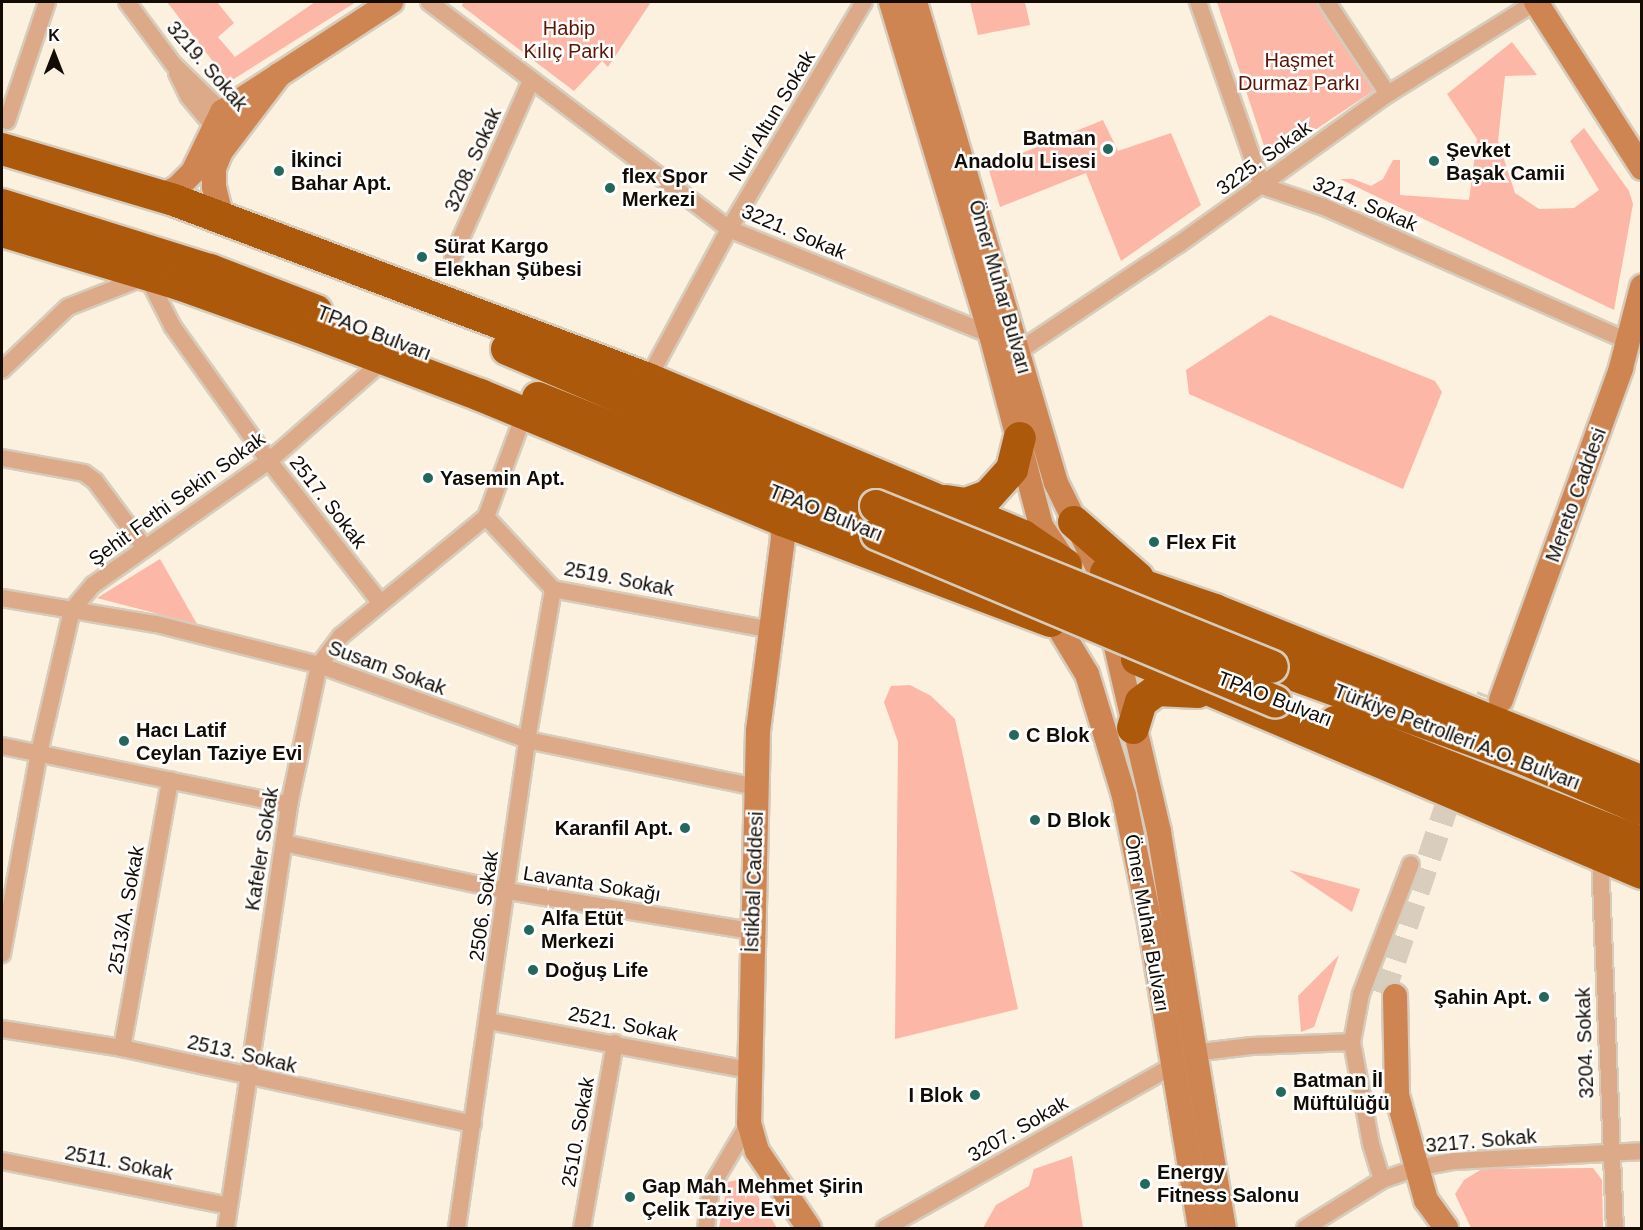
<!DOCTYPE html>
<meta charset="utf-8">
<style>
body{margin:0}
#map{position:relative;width:1643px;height:1230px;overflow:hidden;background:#fcf0df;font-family:Helvetica,sans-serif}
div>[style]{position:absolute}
.green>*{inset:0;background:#fcb7a7}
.secondary-tunnel>*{height:24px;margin-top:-12px;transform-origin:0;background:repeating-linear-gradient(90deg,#d9cebe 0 24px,transparent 0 36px)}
.roads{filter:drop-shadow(2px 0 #d7ccbc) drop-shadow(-2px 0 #d7ccbc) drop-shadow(0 2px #d7ccbc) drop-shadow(0 -2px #d7ccbc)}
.street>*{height:16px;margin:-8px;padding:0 8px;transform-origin:8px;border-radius:8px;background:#ddaa89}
.secondary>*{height:24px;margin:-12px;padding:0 12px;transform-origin:12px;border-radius:12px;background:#cf8551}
.highway>*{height:32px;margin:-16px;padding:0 16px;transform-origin:16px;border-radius:16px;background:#ad590b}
.bridges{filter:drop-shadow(2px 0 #d7ccbc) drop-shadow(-2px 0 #d7ccbc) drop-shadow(0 2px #d7ccbc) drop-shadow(0 -2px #d7ccbc)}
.highway-bridge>*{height:32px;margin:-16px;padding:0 16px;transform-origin:16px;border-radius:16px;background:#ad590b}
.dots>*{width:16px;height:16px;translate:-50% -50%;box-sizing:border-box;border:3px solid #fff;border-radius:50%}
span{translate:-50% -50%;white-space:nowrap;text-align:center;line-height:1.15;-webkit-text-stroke:5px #fff;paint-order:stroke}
.park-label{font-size:20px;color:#5f1504}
.street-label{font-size:20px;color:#130c04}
.poi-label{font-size:20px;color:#130c04;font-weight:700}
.right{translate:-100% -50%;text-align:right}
.left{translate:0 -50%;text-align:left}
.frame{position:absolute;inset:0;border:3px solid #130c04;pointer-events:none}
.north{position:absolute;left:24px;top:24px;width:60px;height:60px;-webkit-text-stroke:4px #fff;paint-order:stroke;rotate:0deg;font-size:16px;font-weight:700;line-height:24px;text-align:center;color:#130c04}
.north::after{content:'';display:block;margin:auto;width:21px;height:27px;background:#130c04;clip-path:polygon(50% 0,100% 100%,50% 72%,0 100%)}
</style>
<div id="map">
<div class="green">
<div style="clip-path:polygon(167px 2px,217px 2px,234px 23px,218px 37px,235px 57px,315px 2px,356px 2px,229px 82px)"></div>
<div style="clip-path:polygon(463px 2px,651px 2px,608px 67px,602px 61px,574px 91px,462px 6px)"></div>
<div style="clip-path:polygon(970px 2px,1025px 2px,1030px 25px,978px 35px)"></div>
<div style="clip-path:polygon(1217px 2px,1317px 2px,1379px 87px,1269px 161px)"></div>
<div style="clip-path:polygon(1512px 42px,1537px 75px,1505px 76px,1498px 141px,1515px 193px,1539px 209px,1574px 208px,1599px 190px,1570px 141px,1584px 128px,1629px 191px,1633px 204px,1614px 310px,1340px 179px,1353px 179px,1371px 186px,1383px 179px,1393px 160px,1400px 160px,1400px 195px,1469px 200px,1477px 139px,1447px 94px)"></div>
<div style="clip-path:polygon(1103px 120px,1118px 151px,1171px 133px,1201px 205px,1121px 261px,1086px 173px,1000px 207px,988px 167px)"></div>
<div style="clip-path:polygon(1270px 315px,1435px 381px,1442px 392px,1403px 489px,1189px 394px,1186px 370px)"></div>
<div style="clip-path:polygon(160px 559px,197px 624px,97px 598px)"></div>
<div style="clip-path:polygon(910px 685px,931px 696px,955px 719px,1018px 1009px,895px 1039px,898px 742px,884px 702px,891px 686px)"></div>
<div style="clip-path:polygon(1289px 870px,1360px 889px,1352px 912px)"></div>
<div style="clip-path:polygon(1339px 955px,1314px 1027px,1301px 1032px,1298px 996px)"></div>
<div style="clip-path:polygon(1072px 1156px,1083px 1228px,983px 1228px,996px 1205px,1029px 1186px,1034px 1169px)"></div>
<div style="clip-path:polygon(1593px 1168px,1602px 1180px,1603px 1228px,1471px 1228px,1455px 1194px,1464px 1180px,1482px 1169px)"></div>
<div style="clip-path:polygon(742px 1179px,753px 1188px,777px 1228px,719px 1228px,728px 1182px)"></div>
</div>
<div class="secondary-tunnel">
<div style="left:1475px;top:732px;width:39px;rotate:-69deg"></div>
<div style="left:1383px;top:994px;width:230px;rotate:-71.3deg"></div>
</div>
<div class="roads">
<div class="street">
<div style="left:127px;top:2px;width:77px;rotate:53.4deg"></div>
<div style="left:173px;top:64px;width:78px;rotate:44deg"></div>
<div style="left:429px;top:2px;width:376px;rotate:37.1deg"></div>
<div style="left:729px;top:229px;width:283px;rotate:22deg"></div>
<div style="left:1198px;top:2px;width:195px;rotate:70.8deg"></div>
<div style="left:1262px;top:186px;width:65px;rotate:18.7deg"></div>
<div style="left:1324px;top:207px;width:334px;rotate:23.8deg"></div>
<div style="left:1327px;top:2px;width:110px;rotate:56.5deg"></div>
<div style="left:177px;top:73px;width:25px;rotate:64deg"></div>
<div style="left:188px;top:96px;width:50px;rotate:49.9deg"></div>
<div style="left:7px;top:121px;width:126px;rotate:-71.4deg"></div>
<div style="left:453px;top:256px;width:192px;rotate:-66deg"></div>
<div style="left:1019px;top:351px;width:192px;rotate:-33.8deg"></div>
<div style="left:1179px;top:244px;width:257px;rotate:-35.7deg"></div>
<div style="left:1388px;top:94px;width:174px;rotate:-31.9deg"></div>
<div style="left:2px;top:370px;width:91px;rotate:-43.7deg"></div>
<div style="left:68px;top:307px;width:85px;rotate:-21.4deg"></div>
<div style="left:147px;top:276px;width:57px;rotate:63deg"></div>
<div style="left:173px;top:327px;width:165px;rotate:54.4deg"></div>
<div style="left:269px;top:461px;width:179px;rotate:51.8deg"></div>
<div style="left:648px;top:379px;width:170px;rotate:-61.6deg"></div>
<div style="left:729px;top:229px;width:264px;rotate:-59.3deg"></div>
<div style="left:2px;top:458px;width:83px;rotate:10.4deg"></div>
<div style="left:84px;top:473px;width:14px;rotate:36deg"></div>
<div style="left:95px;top:481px;width:82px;rotate:53.4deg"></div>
<div style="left:486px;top:517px;width:98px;rotate:47.1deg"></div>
<div style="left:553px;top:589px;width:223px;rotate:10.6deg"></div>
<div style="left:2px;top:598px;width:156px;rotate:9.6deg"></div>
<div style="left:156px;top:624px;width:168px;rotate:14.1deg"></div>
<div style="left:319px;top:665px;width:221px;rotate:19.8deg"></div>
<div style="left:527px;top:740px;width:234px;rotate:11.6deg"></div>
<div style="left:2px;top:746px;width:293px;rotate:11.6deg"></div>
<div style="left:284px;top:843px;width:228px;rotate:12.1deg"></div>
<div style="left:507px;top:891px;width:248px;rotate:9.3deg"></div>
<div style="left:1600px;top:857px;width:371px;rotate:87.7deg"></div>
<div style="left:2px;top:954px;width:204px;rotate:-79.6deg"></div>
<div style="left:39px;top:753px;width:147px;rotate:-77deg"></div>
<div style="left:72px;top:610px;width:33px;rotate:-50deg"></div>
<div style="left:93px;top:585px;width:215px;rotate:-35.2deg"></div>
<div style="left:269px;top:461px;width:154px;rotate:-41.3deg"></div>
<div style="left:489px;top:1021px;width:265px;rotate:10.7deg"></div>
<div style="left:2px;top:1029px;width:121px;rotate:9deg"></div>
<div style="left:122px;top:1048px;width:359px;rotate:12.2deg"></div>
<div style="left:122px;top:1048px;width:272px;rotate:-79.8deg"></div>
<div style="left:1193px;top:1053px;width:59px;rotate:-6.8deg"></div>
<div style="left:1252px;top:1046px;width:100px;rotate:-2.3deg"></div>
<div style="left:2px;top:1161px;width:231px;rotate:11.2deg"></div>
<div style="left:1382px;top:1180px;width:38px;rotate:-107deg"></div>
<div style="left:1371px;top:1144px;width:104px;rotate:-100.6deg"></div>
<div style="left:1352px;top:1042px;width:49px;rotate:-79.4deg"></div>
<div style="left:1361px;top:994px;width:139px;rotate:-69deg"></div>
<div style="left:226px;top:1228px;width:428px;rotate:-81.5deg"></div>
<div style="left:289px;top:805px;width:143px;rotate:-77.9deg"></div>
<div style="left:319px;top:665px;width:36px;rotate:-53deg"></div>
<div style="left:341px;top:636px;width:188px;rotate:-39.4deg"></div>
<div style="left:486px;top:517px;width:109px;rotate:-69.6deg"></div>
<div style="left:457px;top:1228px;width:493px;rotate:-81.8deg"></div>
<div style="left:527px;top:740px;width:153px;rotate:-80.2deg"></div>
<div style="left:582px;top:1228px;width:188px;rotate:-79.9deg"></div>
<div style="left:706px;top:1228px;width:41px;rotate:-83deg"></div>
<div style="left:711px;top:1187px;width:74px;rotate:-59.3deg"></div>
<div style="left:885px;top:1228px;width:330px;rotate:-29.4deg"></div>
<div style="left:1305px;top:1228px;width:91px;rotate:-31.9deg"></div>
<div style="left:1382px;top:1180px;width:37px;rotate:-19deg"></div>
<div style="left:1417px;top:1168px;width:37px;rotate:-11deg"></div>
<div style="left:1453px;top:1161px;width:189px;rotate:-3deg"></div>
</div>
<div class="secondary">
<div style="left:891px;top:2px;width:348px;rotate:73.3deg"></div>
<div style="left:991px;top:335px;width:197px;rotate:75.3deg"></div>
<div style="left:1041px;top:526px;width:40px;rotate:56deg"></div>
<div style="left:915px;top:2px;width:501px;rotate:73.66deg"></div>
<div style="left:1056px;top:483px;width:93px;rotate:63.7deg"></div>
<div style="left:1536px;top:2px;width:197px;rotate:57.4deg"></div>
<div style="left:279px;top:75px;width:134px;rotate:-33.1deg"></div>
<div style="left:161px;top:196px;width:18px;rotate:-27deg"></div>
<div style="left:177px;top:188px;width:23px;rotate:-45deg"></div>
<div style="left:193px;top:172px;width:67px;rotate:-64.2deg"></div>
<div style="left:222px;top:112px;width:68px;rotate:-33deg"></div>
<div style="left:279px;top:75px;width:96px;rotate:127.3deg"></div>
<div style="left:221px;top:151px;width:18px;rotate:112deg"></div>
<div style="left:214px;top:168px;width:19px;rotate:90deg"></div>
<div style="left:214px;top:187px;width:32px;rotate:76deg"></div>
<div style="left:782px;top:520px;width:18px;rotate:87deg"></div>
<div style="left:783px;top:538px;width:195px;rotate:97.4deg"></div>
<div style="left:758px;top:731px;width:392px;rotate:91.3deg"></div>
<div style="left:749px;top:1123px;width:29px;rotate:74deg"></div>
<div style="left:757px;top:1151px;width:93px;rotate:56deg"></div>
<div style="left:1110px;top:621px;width:217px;rotate:76.9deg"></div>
<div style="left:1159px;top:832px;width:401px;rotate:80.7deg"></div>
<div style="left:1059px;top:628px;width:54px;rotate:58.7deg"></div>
<div style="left:1087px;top:674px;width:127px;rotate:73.1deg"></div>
<div style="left:1124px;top:796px;width:130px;rotate:78.4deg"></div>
<div style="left:1150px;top:923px;width:309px;rotate:80.7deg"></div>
<div style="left:1501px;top:700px;width:353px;rotate:-70.1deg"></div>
<div style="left:1621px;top:368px;width:84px;rotate:-75.5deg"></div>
<div style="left:1395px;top:996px;width:99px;rotate:88.8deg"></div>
<div style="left:1397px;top:1095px;width:109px;rotate:74.6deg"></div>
<div style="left:1426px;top:1200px;width:34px;rotate:54deg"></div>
</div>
<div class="highway">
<div style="left:2px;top:149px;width:179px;rotate:16.5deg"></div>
<div style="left:174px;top:200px;width:507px;rotate:20.69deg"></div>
<div style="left:648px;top:379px;width:407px;rotate:22.7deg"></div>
<div style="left:1023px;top:536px;width:52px;rotate:34deg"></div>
<div style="left:2px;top:205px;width:218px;rotate:17.4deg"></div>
<div style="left:210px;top:270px;width:114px;rotate:21.1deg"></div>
<div style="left:2px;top:231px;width:185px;rotate:16.7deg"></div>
<div style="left:179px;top:284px;width:139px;rotate:19.7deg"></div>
<div style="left:310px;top:331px;width:182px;rotate:20.6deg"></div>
<div style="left:480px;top:395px;width:327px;rotate:22.5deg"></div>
<div style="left:782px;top:520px;width:287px;rotate:20.6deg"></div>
<div style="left:507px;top:349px;width:401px;rotate:23deg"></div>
<div style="left:538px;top:398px;width:365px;rotate:21.9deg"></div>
<div style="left:946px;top:501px;width:20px;rotate:9deg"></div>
<div style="left:966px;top:504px;width:23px;rotate:-20deg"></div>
<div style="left:988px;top:496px;width:36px;rotate:-48deg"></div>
<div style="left:1012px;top:469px;width:32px;rotate:-76deg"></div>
<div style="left:1074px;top:522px;width:85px;rotate:41.2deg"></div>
<div style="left:1106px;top:573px;width:115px;rotate:18.7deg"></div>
<div style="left:1215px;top:610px;width:460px;rotate:21.9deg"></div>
<div style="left:1137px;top:659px;width:548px;rotate:22.97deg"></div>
<div style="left:1272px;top:667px;width:271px;rotate:20deg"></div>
<div style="left:1527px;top:760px;width:125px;rotate:23.1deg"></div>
<div style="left:1335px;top:722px;width:330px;rotate:21.5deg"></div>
<div style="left:1133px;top:728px;width:27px;rotate:-73deg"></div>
<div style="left:1141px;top:702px;width:20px;rotate:-37deg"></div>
<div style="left:1157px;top:690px;width:41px;rotate:2.8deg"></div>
</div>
</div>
<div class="bridges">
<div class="highway-bridge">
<div style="left:876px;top:506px;width:427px;rotate:22.1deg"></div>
<div style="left:877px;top:534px;width:432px;rotate:22.8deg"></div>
</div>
</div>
<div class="dots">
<div style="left:1108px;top:149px;background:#23685a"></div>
<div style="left:1434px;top:161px;background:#23685a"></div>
<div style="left:279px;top:171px;background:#23685a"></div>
<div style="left:610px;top:188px;background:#23685a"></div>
<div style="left:422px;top:257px;background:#23685a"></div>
<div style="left:428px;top:478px;background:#23685a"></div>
<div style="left:1154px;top:542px;background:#23685a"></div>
<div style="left:1014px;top:735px;background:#23685a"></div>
<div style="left:124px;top:741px;background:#23685a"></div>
<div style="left:1035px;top:820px;background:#23685a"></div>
<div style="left:685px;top:828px;background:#23685a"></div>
<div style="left:529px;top:930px;background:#23685a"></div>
<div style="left:533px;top:970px;background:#23685a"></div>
<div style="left:1544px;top:997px;background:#23685a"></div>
<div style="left:1281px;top:1092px;background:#23685a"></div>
<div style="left:975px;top:1095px;background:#23685a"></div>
<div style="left:1145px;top:1184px;background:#23685a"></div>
<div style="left:630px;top:1197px;background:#23685a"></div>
</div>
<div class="park-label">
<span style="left:569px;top:40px">Habip<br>Kılıç Parkı</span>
<span style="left:1299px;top:72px">Haşmet<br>Durmaz Parkı</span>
</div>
<div class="street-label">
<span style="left:207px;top:66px;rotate:49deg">3219. Sokak</span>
<span style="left:772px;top:116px;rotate:-59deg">Nuri Altun Sokak</span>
<span style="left:1264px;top:158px;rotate:-36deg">3225. Sokak</span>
<span style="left:473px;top:160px;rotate:-66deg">3208. Sokak</span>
<span style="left:1365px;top:204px;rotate:23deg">3214. Sokak</span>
<span style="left:794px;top:232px;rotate:23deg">3221. Sokak</span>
<span style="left:1000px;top:287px;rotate:74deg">Ömer Muhar Bulvarı</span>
<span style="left:374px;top:333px;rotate:21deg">TPAO Bulvarı</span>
<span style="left:1576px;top:495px;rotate:-70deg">Mereto Caddesi</span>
<span style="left:177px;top:499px;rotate:-36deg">Şehit Fethi Sekin Sokak</span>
<span style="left:328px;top:502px;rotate:52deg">2517. Sokak</span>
<span style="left:826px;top:513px;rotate:22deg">TPAO Bulvarı</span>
<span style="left:619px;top:579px;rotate:11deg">2519. Sokak</span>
<span style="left:387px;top:668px;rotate:20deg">Susam Sokak</span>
<span style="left:1275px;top:699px;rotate:21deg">TPAO Bulvarı</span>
<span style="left:1457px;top:737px;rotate:21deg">Türkiye Petrolleri A.O. Bulvarı</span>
<span style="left:262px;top:849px;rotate:-81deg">Kafeler Sokak</span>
<span style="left:754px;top:882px;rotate:-88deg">İstikbal Caddesi</span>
<span style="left:592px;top:884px;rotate:9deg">Lavanta Sokağı</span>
<span style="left:484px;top:906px;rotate:-82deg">2506. Sokak</span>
<span style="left:126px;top:910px;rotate:-80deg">2513/A. Sokak</span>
<span style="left:1147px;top:923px;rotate:80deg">Ömer Muhar Bulvarı</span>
<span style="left:623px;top:1024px;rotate:11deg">2521. Sokak</span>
<span style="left:1585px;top:1043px;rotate:-92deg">3204. Sokak</span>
<span style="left:242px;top:1054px;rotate:13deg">2513. Sokak</span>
<span style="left:1018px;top:1129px;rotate:-30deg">3207. Sokak</span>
<span style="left:578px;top:1132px;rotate:-80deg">2510. Sokak</span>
<span style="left:1481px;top:1141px;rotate:-5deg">3217. Sokak</span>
<span style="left:119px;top:1163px;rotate:11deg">2511. Sokak</span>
</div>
<div class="poi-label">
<span class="right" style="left:1096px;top:150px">Batman<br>Anadolu Lisesi</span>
<span class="left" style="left:1446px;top:162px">Şevket<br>Başak Camii</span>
<span class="left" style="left:291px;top:172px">İkinci<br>Bahar Apt.</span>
<span class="left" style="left:622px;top:188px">flex Spor<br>Merkezi</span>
<span class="left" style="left:434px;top:258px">Sürat Kargo<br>Elekhan Şübesi</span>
<span class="left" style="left:440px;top:478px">Yasemin Apt.</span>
<span class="left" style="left:1166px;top:542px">Flex Fit</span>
<span class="left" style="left:136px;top:742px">Hacı Latif<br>Ceylan Taziye Evi</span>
<span class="left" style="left:1026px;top:735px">C Blok</span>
<span class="left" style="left:1047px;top:820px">D Blok</span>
<span class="right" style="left:673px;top:828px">Karanfil Apt.</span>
<span class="left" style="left:541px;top:930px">Alfa Etüt<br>Merkezi</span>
<span class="left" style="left:545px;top:970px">Doğuş Life</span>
<span class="right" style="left:1532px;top:997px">Şahin Apt.</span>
<span class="left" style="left:1293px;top:1092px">Batman İl<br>Müftülüğü</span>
<span class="right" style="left:963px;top:1095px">I Blok</span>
<span class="left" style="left:1157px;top:1184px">Energy<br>Fitness Salonu</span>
<span class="left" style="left:642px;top:1198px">Gap Mah. Mehmet Şirin<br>Çelik Taziye Evi</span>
</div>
<div class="frame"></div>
<div class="north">K</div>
</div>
